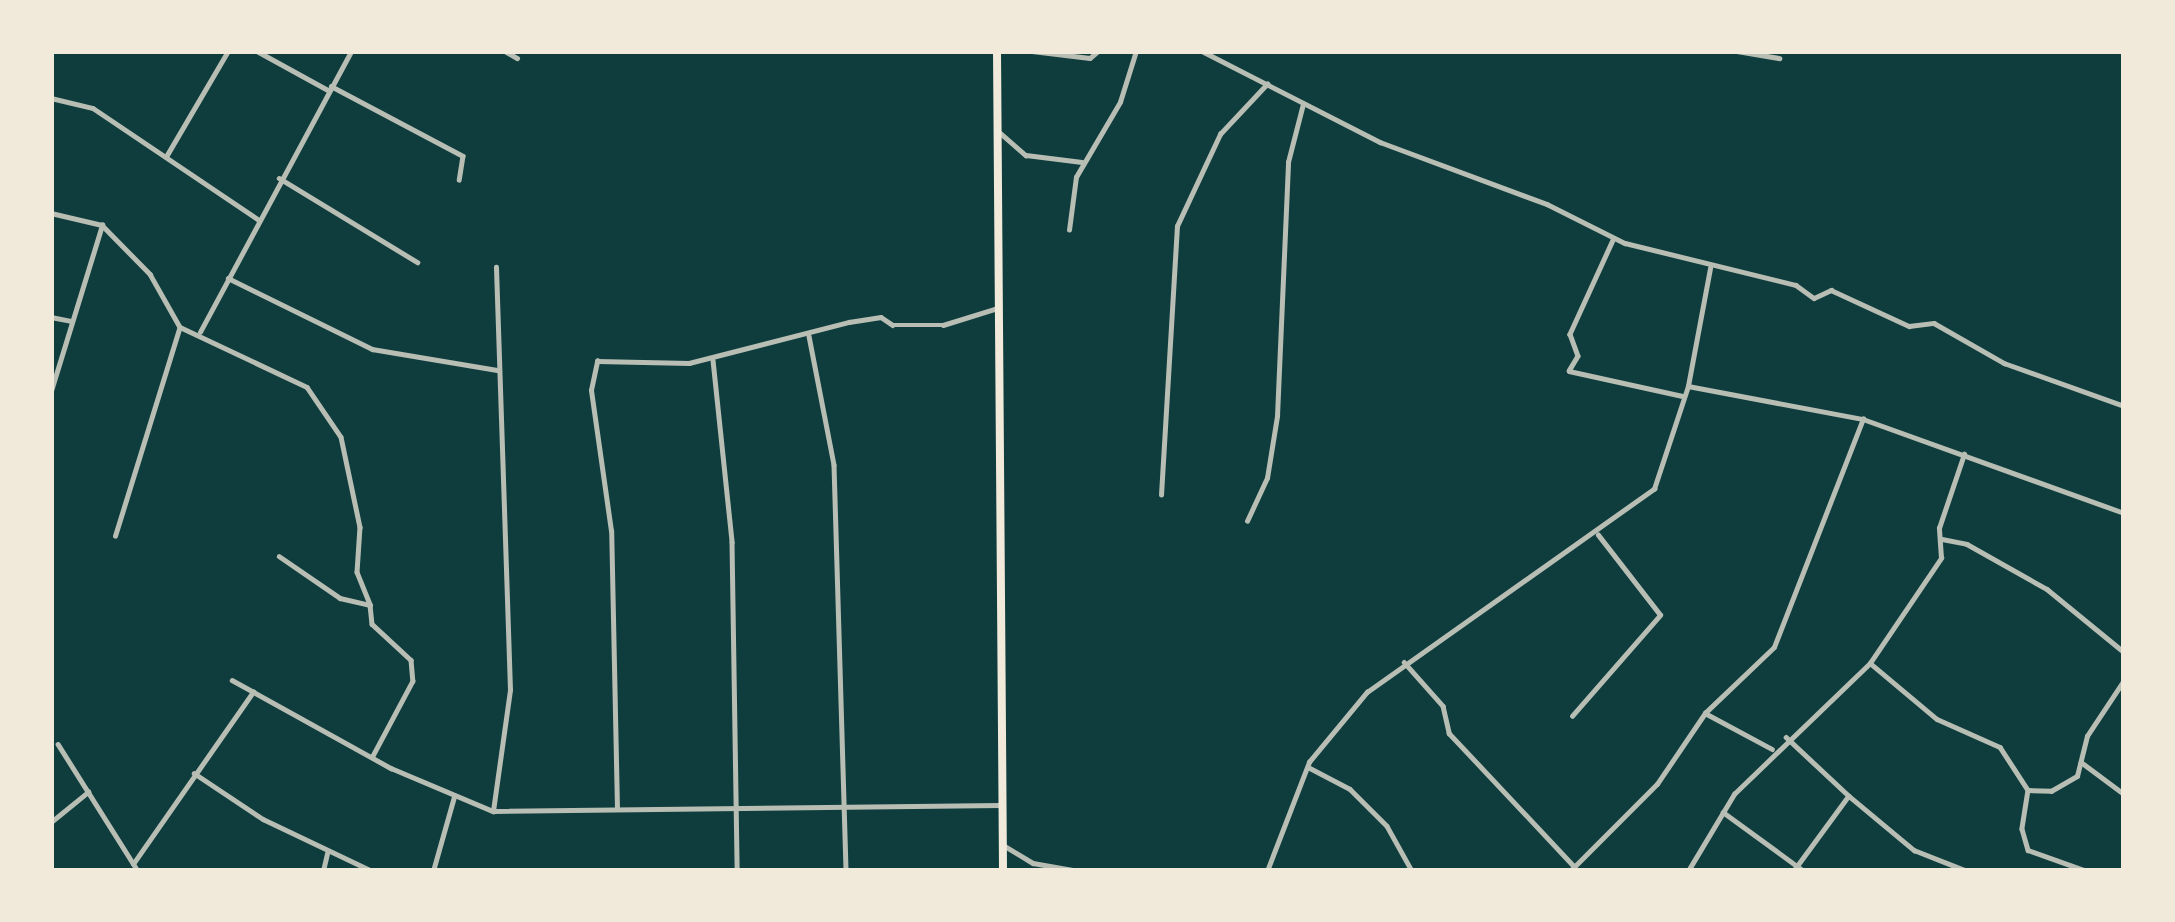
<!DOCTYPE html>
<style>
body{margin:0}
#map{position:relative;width:2175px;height:922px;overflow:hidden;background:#0f3d3e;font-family:"PT Sans",sans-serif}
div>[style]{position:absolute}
.minor>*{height:4.5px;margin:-2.25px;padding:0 2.25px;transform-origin:2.25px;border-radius:2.25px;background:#b8beb3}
.primary>*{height:8px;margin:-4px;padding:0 4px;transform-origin:4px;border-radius:4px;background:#f1e9da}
span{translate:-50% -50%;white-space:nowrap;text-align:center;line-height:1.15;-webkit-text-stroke:10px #f1e9da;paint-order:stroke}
.frame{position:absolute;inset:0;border:54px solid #f1e9da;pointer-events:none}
</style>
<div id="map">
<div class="minor">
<div style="left:257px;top:51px;width:81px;rotate:28.8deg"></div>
<div style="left:505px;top:51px;width:14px;rotate:30deg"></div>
<div style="left:1032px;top:51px;width:58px;rotate:6.9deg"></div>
<div style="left:1090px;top:58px;width:11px;rotate:-41deg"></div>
<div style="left:1202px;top:51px;width:200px;rotate:27.1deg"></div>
<div style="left:1380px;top:142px;width:178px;rotate:20.4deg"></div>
<div style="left:1547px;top:204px;width:87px;rotate:26.6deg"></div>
<div style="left:1625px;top:243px;width:176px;rotate:13.8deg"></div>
<div style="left:1796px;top:285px;width:22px;rotate:36deg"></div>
<div style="left:1814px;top:298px;width:19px;rotate:-25deg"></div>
<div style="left:1831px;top:290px;width:86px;rotate:24.8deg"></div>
<div style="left:1909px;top:326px;width:25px;rotate:-7deg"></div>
<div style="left:1934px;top:323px;width:81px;rotate:29.7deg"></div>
<div style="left:2004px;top:363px;width:127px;rotate:19.7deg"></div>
<div style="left:1737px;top:51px;width:43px;rotate:9.5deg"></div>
<div style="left:331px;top:86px;width:149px;rotate:27.9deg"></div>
<div style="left:463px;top:156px;width:24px;rotate:99deg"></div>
<div style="left:51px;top:98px;width:43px;rotate:13.4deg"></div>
<div style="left:93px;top:108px;width:200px;rotate:34deg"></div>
<div style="left:998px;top:131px;width:37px;rotate:41deg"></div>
<div style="left:1026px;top:155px;width:56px;rotate:7.1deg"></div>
<div style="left:167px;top:155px;width:121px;rotate:-59.6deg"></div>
<div style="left:279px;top:178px;width:162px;rotate:31.3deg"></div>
<div style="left:51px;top:213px;width:52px;rotate:13.2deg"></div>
<div style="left:102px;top:225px;width:69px;rotate:45.6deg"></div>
<div style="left:150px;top:274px;width:61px;rotate:60.5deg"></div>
<div style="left:180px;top:327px;width:140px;rotate:25.3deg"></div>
<div style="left:307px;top:387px;width:60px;rotate:55.8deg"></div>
<div style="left:341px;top:437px;width:92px;rotate:78.1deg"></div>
<div style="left:360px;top:527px;width:45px;rotate:93.8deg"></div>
<div style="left:357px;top:572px;width:35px;rotate:68deg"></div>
<div style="left:1069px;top:230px;width:53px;rotate:-82.5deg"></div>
<div style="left:1076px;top:177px;width:87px;rotate:-59.6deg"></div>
<div style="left:1120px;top:102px;width:53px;rotate:-72.6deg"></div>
<div style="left:1614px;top:238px;width:106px;rotate:114.6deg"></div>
<div style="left:1570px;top:334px;width:23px;rotate:70deg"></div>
<div style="left:1578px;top:356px;width:17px;rotate:121deg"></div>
<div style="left:1569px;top:371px;width:117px;rotate:12.4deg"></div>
<div style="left:228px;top:278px;width:161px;rotate:26.2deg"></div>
<div style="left:372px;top:349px;width:128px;rotate:9.5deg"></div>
<div style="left:51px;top:317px;width:21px;rotate:11deg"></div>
<div style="left:200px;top:332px;width:319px;rotate:-61.7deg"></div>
<div style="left:809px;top:336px;width:131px;rotate:79deg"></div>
<div style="left:834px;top:465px;width:406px;rotate:88.3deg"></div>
<div style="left:713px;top:360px;width:183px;rotate:84deg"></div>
<div style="left:732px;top:542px;width:329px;rotate:89.1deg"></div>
<div style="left:1688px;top:386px;width:178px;rotate:10.7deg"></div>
<div style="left:1863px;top:419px;width:277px;rotate:19.8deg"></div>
<div style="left:51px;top:391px;width:174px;rotate:-72.9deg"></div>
<div style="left:1161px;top:495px;width:269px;rotate:-86.6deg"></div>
<div style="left:1177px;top:226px;width:102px;rotate:-64.9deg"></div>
<div style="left:1220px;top:134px;width:69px;rotate:-46.8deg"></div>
<div style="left:1247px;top:521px;width:47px;rotate:-65.1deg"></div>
<div style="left:1267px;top:478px;width:63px;rotate:-80.8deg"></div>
<div style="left:1277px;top:416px;width:254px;rotate:-87.5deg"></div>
<div style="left:1288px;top:162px;width:60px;rotate:-75.5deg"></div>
<div style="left:115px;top:536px;width:217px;rotate:-72.8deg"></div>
<div style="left:1942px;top:539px;width:25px;rotate:11deg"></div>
<div style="left:1967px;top:544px;width:92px;rotate:29.4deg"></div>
<div style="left:2047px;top:589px;width:99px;rotate:39.3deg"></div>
<div style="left:279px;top:556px;width:74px;rotate:34.5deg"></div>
<div style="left:340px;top:598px;width:31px;rotate:13deg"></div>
<div style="left:370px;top:605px;width:19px;rotate:84deg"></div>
<div style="left:372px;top:624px;width:53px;rotate:42.7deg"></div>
<div style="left:411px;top:660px;width:21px;rotate:85deg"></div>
<div style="left:413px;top:681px;width:85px;rotate:118.1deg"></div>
<div style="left:1404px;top:662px;width:59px;rotate:48.4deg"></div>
<div style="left:1443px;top:706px;width:28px;rotate:77deg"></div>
<div style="left:1449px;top:733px;width:183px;rotate:46.8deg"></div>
<div style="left:1870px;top:663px;width:87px;rotate:39.9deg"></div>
<div style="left:1937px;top:719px;width:69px;rotate:24deg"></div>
<div style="left:2000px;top:747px;width:51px;rotate:56.9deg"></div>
<div style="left:2028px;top:790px;width:39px;rotate:99deg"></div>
<div style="left:2022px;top:829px;width:22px;rotate:74deg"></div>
<div style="left:2028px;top:850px;width:63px;rotate:19.6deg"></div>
<div style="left:232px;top:680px;width:182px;rotate:29deg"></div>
<div style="left:391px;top:768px;width:111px;rotate:22.9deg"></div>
<div style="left:493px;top:811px;width:507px;rotate:-0.68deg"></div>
<div style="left:1705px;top:713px;width:76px;rotate:28.2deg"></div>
<div style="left:1572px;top:716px;width:134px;rotate:-48.9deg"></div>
<div style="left:1660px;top:615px;width:101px;rotate:-127.8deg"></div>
<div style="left:1786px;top:737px;width:86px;rotate:43.1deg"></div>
<div style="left:1849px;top:796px;width:93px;rotate:126.3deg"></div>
<div style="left:58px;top:744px;width:150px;rotate:57.8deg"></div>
<div style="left:2081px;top:762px;width:54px;rotate:36.7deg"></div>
<div style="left:1308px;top:767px;width:47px;rotate:27.6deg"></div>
<div style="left:1350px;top:789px;width:52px;rotate:45deg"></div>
<div style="left:1387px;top:826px;width:51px;rotate:60.9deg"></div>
<div style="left:194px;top:773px;width:83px;rotate:33.7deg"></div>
<div style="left:263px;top:819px;width:121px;rotate:25.5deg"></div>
<div style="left:2028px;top:790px;width:23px;rotate:2deg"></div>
<div style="left:2051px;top:791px;width:30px;rotate:-30deg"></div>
<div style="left:2077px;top:776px;width:41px;rotate:-76deg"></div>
<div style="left:2087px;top:736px;width:67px;rotate:-56.5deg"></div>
<div style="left:1849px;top:796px;width:85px;rotate:39.7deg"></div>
<div style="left:1914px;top:850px;width:57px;rotate:21.6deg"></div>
<div style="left:617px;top:809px;width:278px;rotate:-91.2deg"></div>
<div style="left:611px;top:531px;width:142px;rotate:-98.1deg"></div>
<div style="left:591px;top:390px;width:30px;rotate:-78deg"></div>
<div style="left:597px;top:361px;width:92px;rotate:1.2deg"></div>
<div style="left:689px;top:363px;width:165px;rotate:-14.4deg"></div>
<div style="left:849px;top:322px;width:32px;rotate:-9deg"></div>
<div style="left:881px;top:317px;width:14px;rotate:34deg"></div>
<div style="left:893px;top:325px;width:50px"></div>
<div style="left:943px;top:325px;width:58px;rotate:-17.2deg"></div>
<div style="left:493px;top:811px;width:122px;rotate:-82deg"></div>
<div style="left:510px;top:690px;width:423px;rotate:-91.9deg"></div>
<div style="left:1723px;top:812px;width:100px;rotate:36.1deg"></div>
<div style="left:51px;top:822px;width:48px;rotate:-39deg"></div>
<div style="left:1003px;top:845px;width:35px;rotate:31deg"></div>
<div style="left:1033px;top:863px;width:47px;rotate:9.9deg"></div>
<div style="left:133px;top:864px;width:210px;rotate:-55.1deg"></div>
<div style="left:323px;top:871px;width:18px;rotate:-77deg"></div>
<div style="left:433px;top:871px;width:77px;rotate:-74.2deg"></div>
<div style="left:1267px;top:871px;width:117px;rotate:-68.9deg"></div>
<div style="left:1309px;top:762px;width:91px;rotate:-50.4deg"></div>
<div style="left:1367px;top:692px;width:352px;rotate:-35.3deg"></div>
<div style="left:1654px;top:489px;width:108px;rotate:-71.7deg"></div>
<div style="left:1688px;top:386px;width:120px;rotate:-79.4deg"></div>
<div style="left:1570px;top:871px;width:123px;rotate:-45deg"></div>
<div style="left:1657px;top:784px;width:86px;rotate:-55.9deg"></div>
<div style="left:1705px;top:713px;width:95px;rotate:-43.7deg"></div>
<div style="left:1774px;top:647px;width:245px;rotate:-68.7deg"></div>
<div style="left:1688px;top:871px;width:90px;rotate:-59.1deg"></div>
<div style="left:1734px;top:794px;width:189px;rotate:-43.9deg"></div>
<div style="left:1870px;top:663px;width:127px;rotate:-55.9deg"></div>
<div style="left:1941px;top:558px;width:30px;rotate:-94deg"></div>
<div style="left:1939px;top:528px;width:78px;rotate:-71.3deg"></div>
</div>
<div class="primary">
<div style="left:997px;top:51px;width:820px;rotate:89.58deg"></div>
</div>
<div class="frame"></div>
</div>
